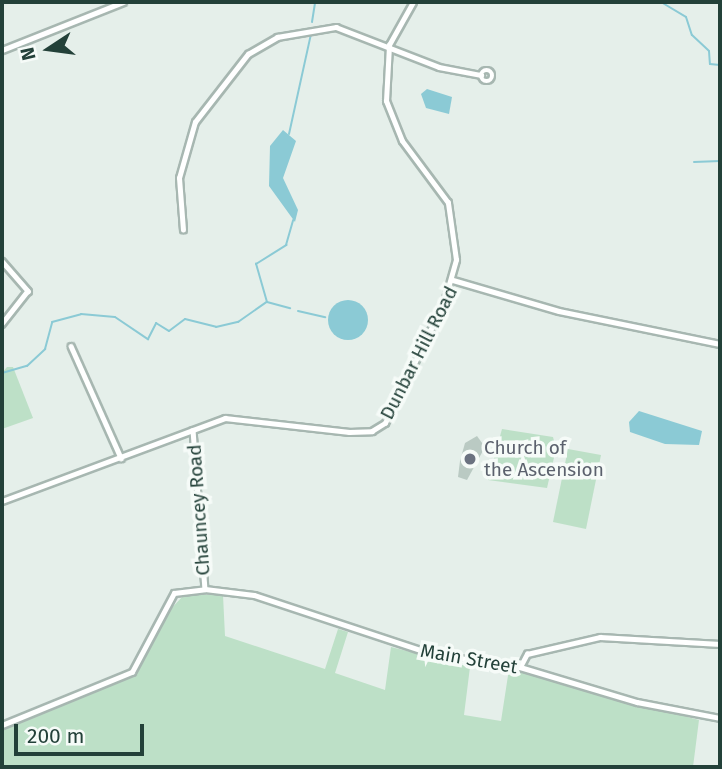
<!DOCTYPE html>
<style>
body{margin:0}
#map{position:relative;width:722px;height:769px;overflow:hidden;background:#e5efea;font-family:"Fira Sans",sans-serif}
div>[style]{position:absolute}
.green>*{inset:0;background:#bde0c7}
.water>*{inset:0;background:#8bcad5}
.round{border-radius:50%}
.stream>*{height:2px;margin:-1px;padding:0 1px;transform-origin:1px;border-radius:1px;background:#8bcad5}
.building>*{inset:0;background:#bacac3}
.roads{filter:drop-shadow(2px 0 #a7b7b1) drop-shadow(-2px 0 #a7b7b1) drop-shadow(0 2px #a7b7b1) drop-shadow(0 -2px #a7b7b1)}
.minor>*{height:4.5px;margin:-2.25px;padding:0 2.25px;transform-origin:2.25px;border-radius:2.25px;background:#fff}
.minor>.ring{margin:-2.25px;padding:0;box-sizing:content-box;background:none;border:4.5px solid #fff;border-radius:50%}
.dots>*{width:19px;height:19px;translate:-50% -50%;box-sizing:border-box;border:4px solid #f6fbf8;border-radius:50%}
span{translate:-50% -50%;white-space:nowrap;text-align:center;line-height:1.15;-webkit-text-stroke:7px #f6fbf8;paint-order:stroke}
.street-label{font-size:19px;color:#234139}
.worship-label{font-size:19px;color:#5b616d}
.left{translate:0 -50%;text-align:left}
.frame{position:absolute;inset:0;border:4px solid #234139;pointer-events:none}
.north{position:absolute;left:14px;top:14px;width:70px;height:70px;-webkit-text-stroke:5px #f6fbf8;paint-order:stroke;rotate:257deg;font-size:19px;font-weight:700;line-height:28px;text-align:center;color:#234139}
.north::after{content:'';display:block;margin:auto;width:24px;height:32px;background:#234139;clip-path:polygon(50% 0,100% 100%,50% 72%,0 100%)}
.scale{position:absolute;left:14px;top:724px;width:130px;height:32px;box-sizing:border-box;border:4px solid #234139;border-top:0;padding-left:9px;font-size:21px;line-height:24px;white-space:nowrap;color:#234139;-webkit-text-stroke:5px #f6fbf8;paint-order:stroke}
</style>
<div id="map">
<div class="green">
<div style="clip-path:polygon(7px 367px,13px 367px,33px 418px,2px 429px,2px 373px)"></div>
<div style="clip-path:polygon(502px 429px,553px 437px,556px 449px,547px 488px,488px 480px)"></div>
<div style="clip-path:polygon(568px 449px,601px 455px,586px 529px,553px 522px)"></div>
<div style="clip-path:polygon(184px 595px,223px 595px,225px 636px,325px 669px,338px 629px,348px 632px,335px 673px,385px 690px,391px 647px,470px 667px,464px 715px,501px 721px,509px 669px,699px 720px,693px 767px,2px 767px,2px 730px,136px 675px,166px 614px)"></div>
</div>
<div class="water">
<div style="clip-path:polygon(427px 89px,452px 97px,449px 114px,426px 108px,421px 94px)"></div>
<div style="clip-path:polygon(283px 130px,296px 141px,283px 178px,298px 210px,295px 222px,269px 186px,270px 146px)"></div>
<div class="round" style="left:328px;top:300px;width:40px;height:40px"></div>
<div style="clip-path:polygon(639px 411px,702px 431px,699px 445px,665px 444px,630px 432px,629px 422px)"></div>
</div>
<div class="stream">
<div style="left:661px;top:2px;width:29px;rotate:31deg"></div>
<div style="left:686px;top:17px;width:19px;rotate:72deg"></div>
<div style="left:692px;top:35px;width:23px;rotate:43deg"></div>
<div style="left:709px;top:51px;width:13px;rotate:86deg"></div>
<div style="left:710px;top:64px;width:10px;rotate:6deg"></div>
<div style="left:312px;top:22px;width:20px;rotate:-81deg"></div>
<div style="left:289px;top:134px;width:102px;rotate:-77.6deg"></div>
<div style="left:694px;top:162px;width:26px;rotate:-2deg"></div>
<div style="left:267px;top:302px;width:24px;rotate:15deg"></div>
<div style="left:298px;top:311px;width:28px;rotate:13deg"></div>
<div style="left:2px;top:373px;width:26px;rotate:-16deg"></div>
<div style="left:27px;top:366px;width:25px;rotate:-43deg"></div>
<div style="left:45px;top:349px;width:28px;rotate:-75deg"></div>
<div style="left:52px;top:322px;width:30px;rotate:-15deg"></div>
<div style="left:81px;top:314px;width:34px;rotate:5deg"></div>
<div style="left:115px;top:317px;width:40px;rotate:34deg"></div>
<div style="left:148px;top:339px;width:18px;rotate:-63deg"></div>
<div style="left:156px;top:323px;width:15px;rotate:32deg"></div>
<div style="left:169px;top:331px;width:20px;rotate:-37deg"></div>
<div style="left:185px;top:319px;width:32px;rotate:14deg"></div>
<div style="left:216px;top:327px;width:23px;rotate:-13deg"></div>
<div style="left:238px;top:322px;width:35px;rotate:-35deg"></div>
<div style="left:267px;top:302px;width:40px;rotate:-106deg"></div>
<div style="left:256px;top:264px;width:36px;rotate:-32deg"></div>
<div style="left:286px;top:245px;width:26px;rotate:-74deg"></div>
</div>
<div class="building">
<div style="clip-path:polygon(477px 436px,485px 447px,467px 480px,458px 477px,460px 461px,465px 443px)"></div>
</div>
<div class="roads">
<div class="minor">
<div style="left:2px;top:50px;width:130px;rotate:-21.6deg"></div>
<div class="ring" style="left:481px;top:70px;width:7.5px;height:7.5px"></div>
<div style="left:183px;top:230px;width:52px;rotate:-94.4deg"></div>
<div style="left:179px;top:178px;width:58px;rotate:-74.1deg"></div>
<div style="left:195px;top:122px;width:86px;rotate:-52.1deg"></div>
<div style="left:248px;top:54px;width:34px;rotate:-30deg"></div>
<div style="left:277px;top:37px;width:60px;rotate:-9.6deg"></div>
<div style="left:336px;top:27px;width:110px;rotate:21.2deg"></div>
<div style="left:439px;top:67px;width:43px;rotate:10.8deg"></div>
<div style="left:2px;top:261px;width:40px;rotate:49deg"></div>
<div style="left:28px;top:291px;width:42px;rotate:128.2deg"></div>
<div style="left:453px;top:280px;width:110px;rotate:16.3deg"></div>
<div style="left:559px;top:311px;width:164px;rotate:11.6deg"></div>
<div style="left:71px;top:346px;width:123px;rotate:65.9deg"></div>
<div style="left:193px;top:430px;width:159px;rotate:85.7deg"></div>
<div style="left:2px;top:501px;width:238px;rotate:-20.4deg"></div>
<div style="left:225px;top:418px;width:125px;rotate:6.4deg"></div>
<div style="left:349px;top:432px;width:23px;rotate:-2deg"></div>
<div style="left:372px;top:431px;width:15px;rotate:-32deg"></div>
<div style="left:385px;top:423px;width:135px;rotate:-64deg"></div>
<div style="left:444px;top:302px;width:44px;rotate:-74.1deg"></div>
<div style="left:456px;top:260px;width:58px;rotate:-98deg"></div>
<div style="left:448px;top:203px;width:77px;rotate:-126.6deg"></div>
<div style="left:402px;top:141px;width:43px;rotate:-111.8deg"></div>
<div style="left:386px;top:101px;width:56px;rotate:-86.9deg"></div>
<div style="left:389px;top:45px;width:49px;rotate:-60.8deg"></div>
<div style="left:520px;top:667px;width:15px;rotate:-62deg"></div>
<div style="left:527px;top:654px;width:75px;rotate:-13.1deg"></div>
<div style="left:600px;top:637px;width:120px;rotate:3.3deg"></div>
<div style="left:2px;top:725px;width:140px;rotate:-22.2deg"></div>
<div style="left:132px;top:672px;width:89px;rotate:-62deg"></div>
<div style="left:174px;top:593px;width:31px;rotate:-7deg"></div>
<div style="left:205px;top:589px;width:49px;rotate:7deg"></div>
<div style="left:254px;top:595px;width:188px;rotate:18.3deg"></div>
<div style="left:432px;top:654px;width:89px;rotate:8.4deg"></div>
<div style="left:520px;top:667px;width:122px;rotate:16.7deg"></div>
<div style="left:637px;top:702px;width:85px;rotate:10.9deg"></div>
</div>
</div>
<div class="dots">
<div style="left:470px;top:459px;background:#6b7280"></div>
</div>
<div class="street-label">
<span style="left:419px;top:353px;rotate:-63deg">Dunbar Hill Road</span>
<span style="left:199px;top:510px;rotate:-94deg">Chauncey Road</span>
<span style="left:469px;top:659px;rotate:10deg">Main Street</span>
</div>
<div class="worship-label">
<span class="left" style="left:484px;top:459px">Church of<br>the Ascension</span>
</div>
<div class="frame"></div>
<div class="north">N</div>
<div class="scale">200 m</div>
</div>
